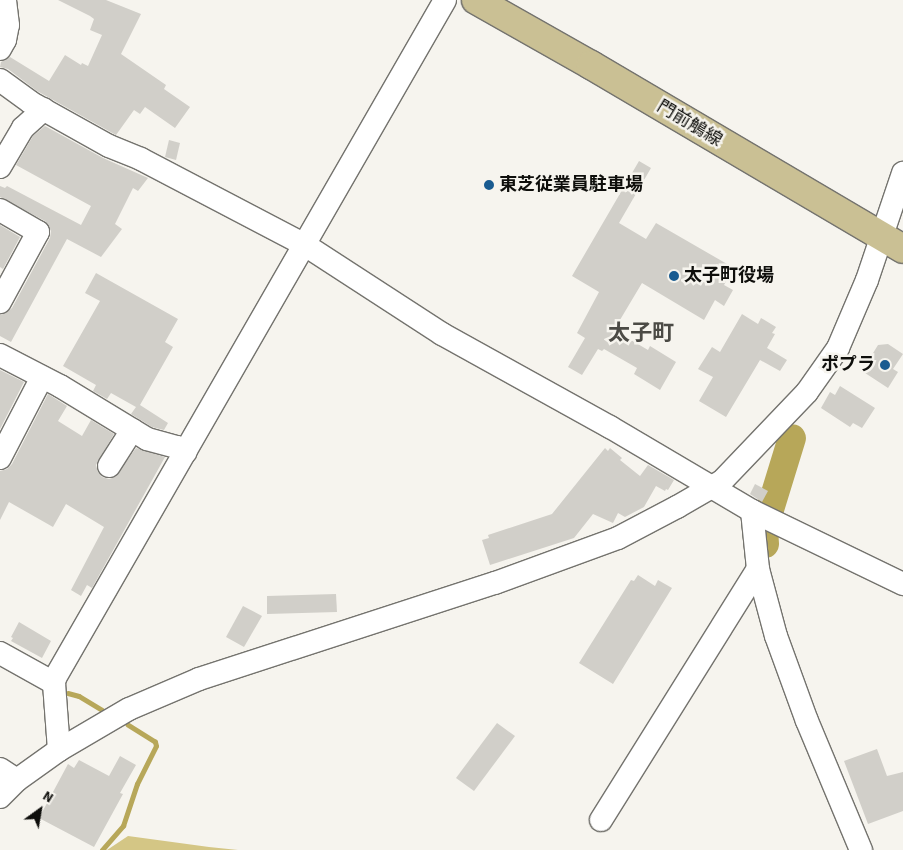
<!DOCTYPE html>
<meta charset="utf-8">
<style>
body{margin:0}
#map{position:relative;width:903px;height:850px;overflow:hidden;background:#f6f4ee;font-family:"Source Sans 3","Noto Sans JP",sans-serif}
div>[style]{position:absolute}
.green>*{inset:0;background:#d4c685}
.stream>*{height:4.5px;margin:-2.25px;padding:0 2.25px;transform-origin:2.25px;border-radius:2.25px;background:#b7a759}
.river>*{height:28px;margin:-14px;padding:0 14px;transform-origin:14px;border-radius:14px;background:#b7a759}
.building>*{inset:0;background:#d1cfc9}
.roads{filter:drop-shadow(1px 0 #74736e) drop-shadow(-1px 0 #74736e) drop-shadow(0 1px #74736e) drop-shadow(0 -1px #74736e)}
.minor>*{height:22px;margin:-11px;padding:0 11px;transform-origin:11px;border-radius:11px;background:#fff}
.major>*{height:28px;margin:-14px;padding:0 14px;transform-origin:14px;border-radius:14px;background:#cac094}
.dots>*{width:14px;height:14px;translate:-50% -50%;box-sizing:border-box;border:2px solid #f6f4ee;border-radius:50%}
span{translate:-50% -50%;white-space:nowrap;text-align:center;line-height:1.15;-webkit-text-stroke:5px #f6f4ee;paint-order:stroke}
.street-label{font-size:18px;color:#0e0e0b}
.poi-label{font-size:18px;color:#0e0e0b;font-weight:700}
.left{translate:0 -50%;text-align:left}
.right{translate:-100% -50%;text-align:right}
.district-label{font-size:22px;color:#4b4a45;font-weight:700}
.north{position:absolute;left:15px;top:785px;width:50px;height:50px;-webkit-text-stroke:4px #f6f4ee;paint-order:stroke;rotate:32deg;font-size:14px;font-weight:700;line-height:20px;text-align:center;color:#0e0e0b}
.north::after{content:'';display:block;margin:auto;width:18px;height:22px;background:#0e0e0b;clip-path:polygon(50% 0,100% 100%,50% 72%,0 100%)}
</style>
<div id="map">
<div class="green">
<div style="clip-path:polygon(128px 836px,209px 847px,238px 850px,107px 850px)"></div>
</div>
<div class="stream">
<div style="left:68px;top:693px;width:11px;rotate:15deg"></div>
<div style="left:79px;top:696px;width:27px;rotate:31deg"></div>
<div style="left:102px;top:850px;width:32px;rotate:-49deg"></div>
<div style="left:123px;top:826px;width:44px;rotate:-71.6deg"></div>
<div style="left:137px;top:784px;width:42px;rotate:-63.4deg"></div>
<div style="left:156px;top:746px;width:4px;rotate:-104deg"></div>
<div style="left:155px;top:742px;width:32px;rotate:-148deg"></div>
</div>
<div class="river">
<div style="left:765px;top:544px;width:15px;rotate:-94deg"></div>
<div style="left:764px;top:529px;width:95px;rotate:-72.9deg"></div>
</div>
<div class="building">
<div style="clip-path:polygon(58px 0,106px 0,141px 14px,121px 54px,166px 85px,164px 89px,190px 107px,175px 128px,145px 107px,140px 114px,134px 110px,116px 135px,37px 91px,8px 69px,0 67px,1px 62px,10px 57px,49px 81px,65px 55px,81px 65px,82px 63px,88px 66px,102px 35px,90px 30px,94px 19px,90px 16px)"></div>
<div style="clip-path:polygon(45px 126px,103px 158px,148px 178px,138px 191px,133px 188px,115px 224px,122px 229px,101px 257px,67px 239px,11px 342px,0 336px,0 315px,6px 313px,12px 308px,50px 238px,51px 231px,45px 221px,0 197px,0 186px,5px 188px,7px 186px,81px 225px,91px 206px,16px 165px,33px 136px)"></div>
<div style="clip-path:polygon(169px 140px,180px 143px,176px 160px,165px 157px)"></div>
<div style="clip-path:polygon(639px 161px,651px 168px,619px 223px,646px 239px,656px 223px,734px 268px,724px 285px,733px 290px,724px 306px,715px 300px,704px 320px,642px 283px,614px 330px,648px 350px,650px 346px,676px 362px,660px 390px,634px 374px,637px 368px,604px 349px,602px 351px,598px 349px,582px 375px,568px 367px,585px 338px,577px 333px,599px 292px,572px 276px)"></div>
<div style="clip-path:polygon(0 225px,20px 237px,3px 269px,0 267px)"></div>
<div style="clip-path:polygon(96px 273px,178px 319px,165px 342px,173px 347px,140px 405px,168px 423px,164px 430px,152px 427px,131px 414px,136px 407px,111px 393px,107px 399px,93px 391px,96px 385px,63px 366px,100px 301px,85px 293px)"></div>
<div style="clip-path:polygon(742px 314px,758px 324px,761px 318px,776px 327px,772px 333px,775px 334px,767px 348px,787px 360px,780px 371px,760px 360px,726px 417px,699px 401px,713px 377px,698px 369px,712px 347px,720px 352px)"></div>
<div style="clip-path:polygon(888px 344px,903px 354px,893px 369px,898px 372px,888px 388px,862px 371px,878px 345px)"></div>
<div style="clip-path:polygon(0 370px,24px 382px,0 429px)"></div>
<div style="clip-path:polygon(840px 386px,875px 408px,862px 428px,853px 423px,850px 427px,821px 408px,830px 392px,835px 395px)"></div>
<div style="clip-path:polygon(48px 394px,67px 406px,58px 421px,82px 436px,91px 420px,114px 434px,96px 465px,98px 472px,102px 477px,109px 479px,115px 477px,136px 448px,165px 457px,92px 588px,87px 585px,81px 596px,71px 590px,104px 527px,66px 504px,53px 527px,9px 502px,0 520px,0 471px,7px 469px,12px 464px)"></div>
<div style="clip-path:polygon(605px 448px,608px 451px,610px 448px,622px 458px,620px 460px,640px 476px,648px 465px,674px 480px,668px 490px,666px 489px,665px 491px,656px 486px,644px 507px,625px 517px,618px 513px,613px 523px,593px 514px,574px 538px,490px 565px,482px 540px,489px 538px,488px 535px,552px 514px)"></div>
<div style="clip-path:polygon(755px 484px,768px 491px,762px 502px,750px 494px)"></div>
<div style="clip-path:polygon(638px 575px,655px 586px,658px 580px,672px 588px,613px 684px,579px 663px,631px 580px,634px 581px)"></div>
<div style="clip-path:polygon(336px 594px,337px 612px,267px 614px,267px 596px)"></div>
<div style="clip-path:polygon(243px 606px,262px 616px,244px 647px,226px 637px)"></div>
<div style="clip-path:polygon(19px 622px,51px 641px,42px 658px,11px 641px,13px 638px,11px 637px)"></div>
<div style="clip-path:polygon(497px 723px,515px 736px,474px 791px,456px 778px)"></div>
<div style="clip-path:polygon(877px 749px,887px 776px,903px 772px,903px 811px,868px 824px,844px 761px)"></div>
<div style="clip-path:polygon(120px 756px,136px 765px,120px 793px,123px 794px,94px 847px,39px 818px,68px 764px,74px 768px,79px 760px,109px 776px)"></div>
</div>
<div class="roads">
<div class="minor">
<div style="left:0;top:49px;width:10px;rotate:-61deg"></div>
<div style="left:5px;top:40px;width:15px;rotate:-79deg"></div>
<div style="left:8px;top:25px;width:25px;rotate:-97deg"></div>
<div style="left:0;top:80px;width:37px;rotate:36deg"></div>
<div style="left:30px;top:102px;width:90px;rotate:29.1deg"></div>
<div style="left:109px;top:146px;width:35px;rotate:22deg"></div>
<div style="left:141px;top:159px;width:185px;rotate:27.7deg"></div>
<div style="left:305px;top:245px;width:163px;rotate:33deg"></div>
<div style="left:442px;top:334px;width:192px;rotate:29deg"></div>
<div style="left:610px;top:427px;width:165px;rotate:30.6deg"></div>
<div style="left:752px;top:511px;width:168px;rotate:25.8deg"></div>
<div style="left:0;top:167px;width:45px;rotate:-59.5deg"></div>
<div style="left:23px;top:128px;width:28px;rotate:-42deg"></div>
<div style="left:0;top:210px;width:44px;rotate:30.1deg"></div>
<div style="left:38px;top:232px;width:80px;rotate:118.5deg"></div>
<div style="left:0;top:355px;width:68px;rotate:27.3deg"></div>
<div style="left:60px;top:386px;width:102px;rotate:31.3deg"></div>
<div style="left:147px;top:439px;width:31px;rotate:15deg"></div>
<div style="left:177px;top:447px;width:10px;rotate:29deg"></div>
<div style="left:0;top:458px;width:91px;rotate:-62.6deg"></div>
<div style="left:109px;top:466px;width:43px;rotate:-57.4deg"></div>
<div style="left:752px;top:511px;width:58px;rotate:84.1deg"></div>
<div style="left:758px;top:569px;width:69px;rotate:75deg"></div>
<div style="left:776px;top:636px;width:90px;rotate:70deg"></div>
<div style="left:807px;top:721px;width:140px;rotate:67.3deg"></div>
<div style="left:0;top:653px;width:62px;rotate:29.1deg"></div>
<div style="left:59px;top:750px;width:67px;rotate:-94.3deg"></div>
<div style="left:54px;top:683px;width:5px;rotate:-79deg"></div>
<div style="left:55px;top:678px;width:782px;rotate:-60.09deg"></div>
<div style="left:0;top:769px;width:20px;rotate:33deg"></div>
<div style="left:0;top:797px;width:24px;rotate:-45deg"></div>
<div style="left:17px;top:780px;width:52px;rotate:-35.5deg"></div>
<div style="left:59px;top:750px;width:81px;rotate:-30.4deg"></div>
<div style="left:129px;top:709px;width:76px;rotate:-23.2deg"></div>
<div style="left:199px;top:679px;width:311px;rotate:-18deg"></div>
<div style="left:495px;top:583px;width:131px;rotate:-20.1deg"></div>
<div style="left:618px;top:538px;width:67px;rotate:-27.7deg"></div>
<div style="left:677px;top:507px;width:52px;rotate:-30deg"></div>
<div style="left:722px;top:481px;width:123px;rotate:-46.3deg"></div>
<div style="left:807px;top:392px;width:54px;rotate:-54.8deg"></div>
<div style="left:838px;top:348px;width:74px;rotate:-66.9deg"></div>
<div style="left:867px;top:280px;width:113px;rotate:-71.4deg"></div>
<div style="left:601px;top:820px;width:296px;rotate:-58deg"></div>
</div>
<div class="major">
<div style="left:476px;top:0;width:132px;rotate:29.5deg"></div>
<div style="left:591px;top:65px;width:362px;rotate:30.5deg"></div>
</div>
</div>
<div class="dots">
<div style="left:489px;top:185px;background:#195b90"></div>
<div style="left:674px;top:276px;background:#195b90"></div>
<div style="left:885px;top:365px;background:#195b90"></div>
</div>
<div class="street-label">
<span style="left:689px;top:124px;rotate:31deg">門前鵤線</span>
</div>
<div class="poi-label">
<span class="left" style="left:499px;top:185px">東芝従業員駐車場</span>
<span class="left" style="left:684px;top:276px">太子町役場</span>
<span class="right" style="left:875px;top:365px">ポプラ</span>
</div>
<div class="district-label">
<span style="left:641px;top:334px">太子町</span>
</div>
<div class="north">N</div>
</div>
